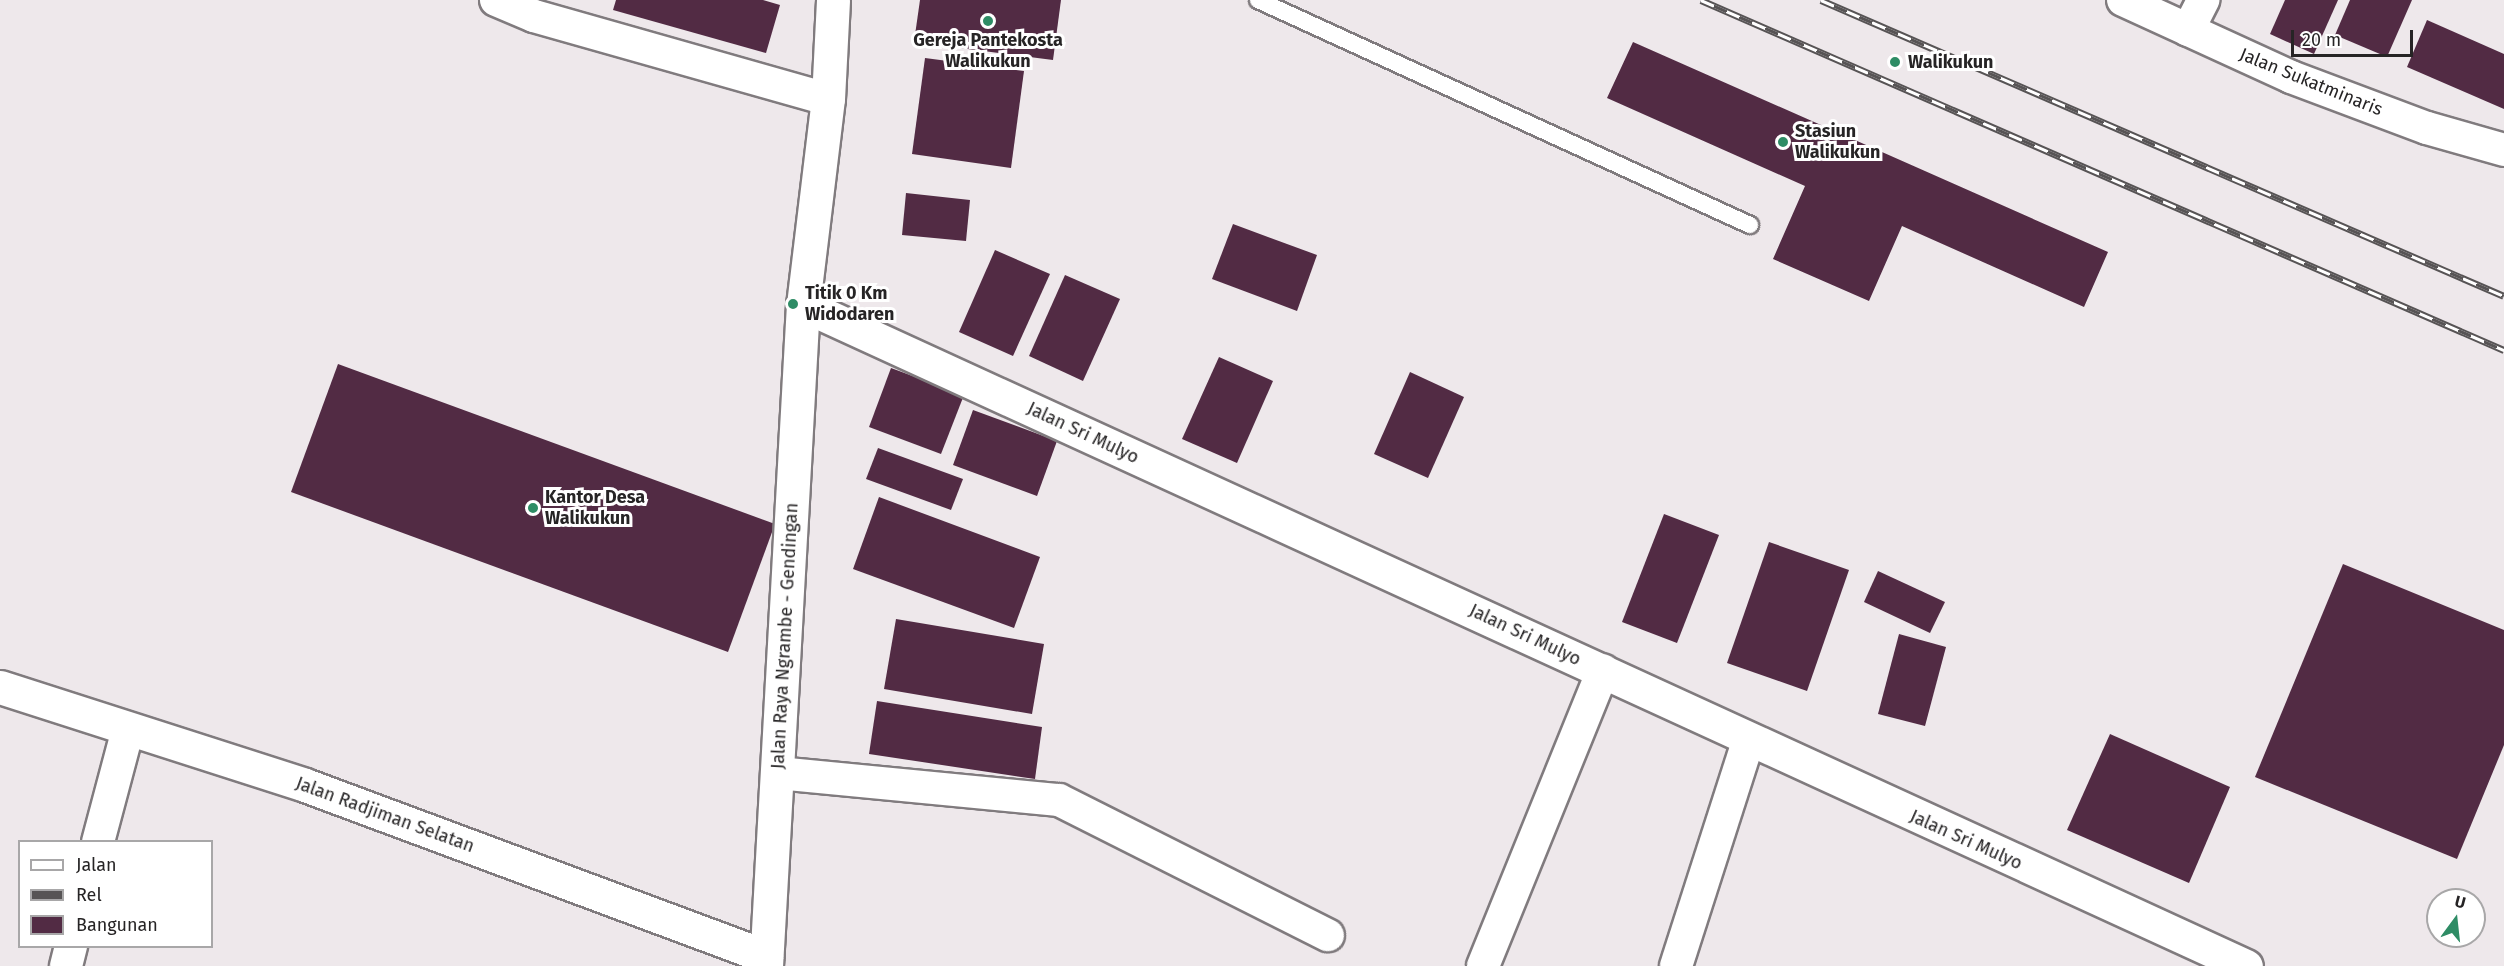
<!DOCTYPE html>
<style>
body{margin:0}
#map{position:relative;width:2504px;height:966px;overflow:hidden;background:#eee8eb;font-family:"Fira Sans",sans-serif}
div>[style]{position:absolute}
.building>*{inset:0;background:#522b44}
.roads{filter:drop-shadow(2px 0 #807b7e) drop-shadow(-2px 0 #807b7e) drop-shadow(0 2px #807b7e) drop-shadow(0 -2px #807b7e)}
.service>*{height:16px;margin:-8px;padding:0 8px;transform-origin:8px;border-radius:8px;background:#fff}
.minor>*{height:32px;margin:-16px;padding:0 16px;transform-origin:16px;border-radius:16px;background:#fff}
.tertiary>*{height:33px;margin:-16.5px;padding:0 16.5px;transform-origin:16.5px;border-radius:16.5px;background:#fff}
.secondary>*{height:33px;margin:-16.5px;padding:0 16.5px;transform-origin:16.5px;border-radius:16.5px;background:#fff}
.rail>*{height:7px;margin-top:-3.5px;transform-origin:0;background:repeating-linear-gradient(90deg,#fff 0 14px,#575455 0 28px);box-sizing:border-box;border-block:2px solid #575455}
.dots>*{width:16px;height:16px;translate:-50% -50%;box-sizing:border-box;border:3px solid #fff;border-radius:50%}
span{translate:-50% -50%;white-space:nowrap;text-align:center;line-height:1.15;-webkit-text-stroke:6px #fff;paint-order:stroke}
.poi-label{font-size:18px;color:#262425;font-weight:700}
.left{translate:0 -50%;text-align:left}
.street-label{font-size:18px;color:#262425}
.legend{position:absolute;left:18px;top:840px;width:195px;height:108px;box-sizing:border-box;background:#fff;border:2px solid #a8a7a8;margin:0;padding:8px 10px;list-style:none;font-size:18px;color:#262425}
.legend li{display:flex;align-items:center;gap:12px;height:30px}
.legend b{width:30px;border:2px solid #a8a7a8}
.north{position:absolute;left:2426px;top:888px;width:60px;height:60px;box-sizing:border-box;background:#fff;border:2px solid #a8a7a8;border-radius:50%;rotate:15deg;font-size:16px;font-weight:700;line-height:24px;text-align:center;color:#262425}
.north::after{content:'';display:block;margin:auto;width:21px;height:27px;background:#2e8c65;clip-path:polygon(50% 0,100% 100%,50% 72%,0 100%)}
.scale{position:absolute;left:2291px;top:30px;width:122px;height:27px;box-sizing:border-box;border:3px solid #262425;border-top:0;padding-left:8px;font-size:18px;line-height:21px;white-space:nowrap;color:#262425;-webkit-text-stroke:4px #fff;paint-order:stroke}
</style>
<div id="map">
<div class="building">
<div style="clip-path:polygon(616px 0,763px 0,780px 5px,766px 53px,613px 10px)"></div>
<div style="clip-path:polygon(920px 0,1061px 0,1053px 60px,914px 42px)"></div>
<div style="clip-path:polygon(2285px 0,2338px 0,2314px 54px,2270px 34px)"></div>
<div style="clip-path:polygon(2350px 0,2412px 0,2387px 57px,2335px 35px)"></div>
<div style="clip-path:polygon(2427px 20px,2504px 54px,2504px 109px,2407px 67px)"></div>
<div style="clip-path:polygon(1633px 42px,2108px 252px,2084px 307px,1902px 226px,1869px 301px,1773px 259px,1805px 186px,1607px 98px)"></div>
<div style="clip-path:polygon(925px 58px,1024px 71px,1011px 168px,912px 154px)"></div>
<div style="clip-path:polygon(906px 193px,970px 200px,966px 241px,902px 235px)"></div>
<div style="clip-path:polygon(1233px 224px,1317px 255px,1297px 311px,1212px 279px)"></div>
<div style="clip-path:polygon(995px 250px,1050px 274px,1013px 356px,959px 332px)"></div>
<div style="clip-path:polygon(1065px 275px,1120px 299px,1083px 381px,1029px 356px)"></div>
<div style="clip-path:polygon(1219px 357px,1273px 381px,1237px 463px,1182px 439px)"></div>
<div style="clip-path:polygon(338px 364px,775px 524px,728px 652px,291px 492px)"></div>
<div style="clip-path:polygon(891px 368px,964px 395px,941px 454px,869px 427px)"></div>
<div style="clip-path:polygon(1410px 372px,1464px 397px,1428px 478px,1374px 454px)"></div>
<div style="clip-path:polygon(973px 410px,1057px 441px,1037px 496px,953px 465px)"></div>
<div style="clip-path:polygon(878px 448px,963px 479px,951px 510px,866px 479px)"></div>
<div style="clip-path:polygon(879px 497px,1040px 557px,1014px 628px,853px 569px)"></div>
<div style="clip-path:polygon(1664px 514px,1719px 535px,1677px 643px,1622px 622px)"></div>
<div style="clip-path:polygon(1769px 542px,1849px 570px,1807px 691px,1727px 663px)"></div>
<div style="clip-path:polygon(2343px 564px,2504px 630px,2504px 745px,2457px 859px,2255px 777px)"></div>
<div style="clip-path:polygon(1878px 571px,1945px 602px,1930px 633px,1864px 602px)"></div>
<div style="clip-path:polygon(896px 619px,1044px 644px,1032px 714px,884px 689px)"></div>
<div style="clip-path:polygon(1899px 634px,1946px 647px,1925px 726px,1878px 714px)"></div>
<div style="clip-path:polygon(877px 701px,1042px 727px,1035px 779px,869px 754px)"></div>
<div style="clip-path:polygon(2110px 734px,2230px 787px,2189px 883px,2067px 830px)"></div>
</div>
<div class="roads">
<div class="service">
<div style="left:1258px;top:0;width:541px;rotate:24.58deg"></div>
</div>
<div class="minor">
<div style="left:496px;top:0;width:41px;rotate:22.8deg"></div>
<div style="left:534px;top:16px;width:305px;rotate:15.8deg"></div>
<div style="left:2123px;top:0;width:185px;rotate:24.6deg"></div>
<div style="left:2291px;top:77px;width:145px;rotate:20.6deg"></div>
<div style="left:2427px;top:128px;width:80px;rotate:15.9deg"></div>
<div style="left:2188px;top:30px;width:34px;rotate:-63deg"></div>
<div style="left:778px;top:773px;width:282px;rotate:5.5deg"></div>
<div style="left:1059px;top:800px;width:301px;rotate:26.7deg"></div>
<div style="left:98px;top:842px;width:117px;rotate:-75.1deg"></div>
<div style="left:66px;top:966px;width:21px;rotate:-76deg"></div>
<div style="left:1483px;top:966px;width:319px;rotate:-67.9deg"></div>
<div style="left:1676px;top:966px;width:238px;rotate:-72.2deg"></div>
</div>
<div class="tertiary">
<div style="left:0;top:687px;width:320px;rotate:17.8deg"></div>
<div style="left:305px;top:785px;width:492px;rotate:20.4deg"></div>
</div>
<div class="secondary">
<div style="left:803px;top:305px;width:1587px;rotate:24.61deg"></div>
<div style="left:766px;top:966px;width:662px;rotate:-86.8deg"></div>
<div style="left:803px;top:305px;width:208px;rotate:-83.1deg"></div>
<div style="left:828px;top:99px;width:99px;rotate:-87.1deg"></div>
</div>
</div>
<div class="rail">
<div style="left:1701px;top:0;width:876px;rotate:23.55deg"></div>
<div style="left:1821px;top:0;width:744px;rotate:23.43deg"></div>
</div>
<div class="dots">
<div style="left:988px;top:21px;background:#2e8c65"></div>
<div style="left:1895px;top:62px;background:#2e8c65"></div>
<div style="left:1783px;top:142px;background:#2e8c65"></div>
<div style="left:793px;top:304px;background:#2e8c65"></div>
<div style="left:533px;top:508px;background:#2e8c65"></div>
</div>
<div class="poi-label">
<span style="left:988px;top:51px">Gereja Pantekosta<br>Walikukun</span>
<span class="left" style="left:1908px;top:62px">Walikukun</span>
<span class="left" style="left:1795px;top:142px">Stasiun<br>Walikukun</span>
<span class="left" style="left:805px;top:304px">Titik 0 Km<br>Widodaren</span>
<span class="left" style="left:545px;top:508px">Kantor Desa<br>Walikukun</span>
</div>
<div class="street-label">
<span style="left:2311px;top:82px;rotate:22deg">Jalan Sukatminaris</span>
<span style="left:1083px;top:433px;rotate:25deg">Jalan Sri Mulyo</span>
<span style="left:1525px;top:635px;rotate:25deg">Jalan Sri Mulyo</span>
<span style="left:785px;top:636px;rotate:-87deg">Jalan Raya Ngrambe - Gendingan</span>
<span style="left:385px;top:815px;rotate:20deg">Jalan Radjiman Selatan</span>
<span style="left:1966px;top:840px;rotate:24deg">Jalan Sri Mulyo</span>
</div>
<ul class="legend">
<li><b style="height:8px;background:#fff"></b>Jalan</li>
<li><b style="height:8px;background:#575455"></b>Rel</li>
<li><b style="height:16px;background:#522b44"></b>Bangunan</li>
</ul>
<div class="north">U</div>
<div class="scale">20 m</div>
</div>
